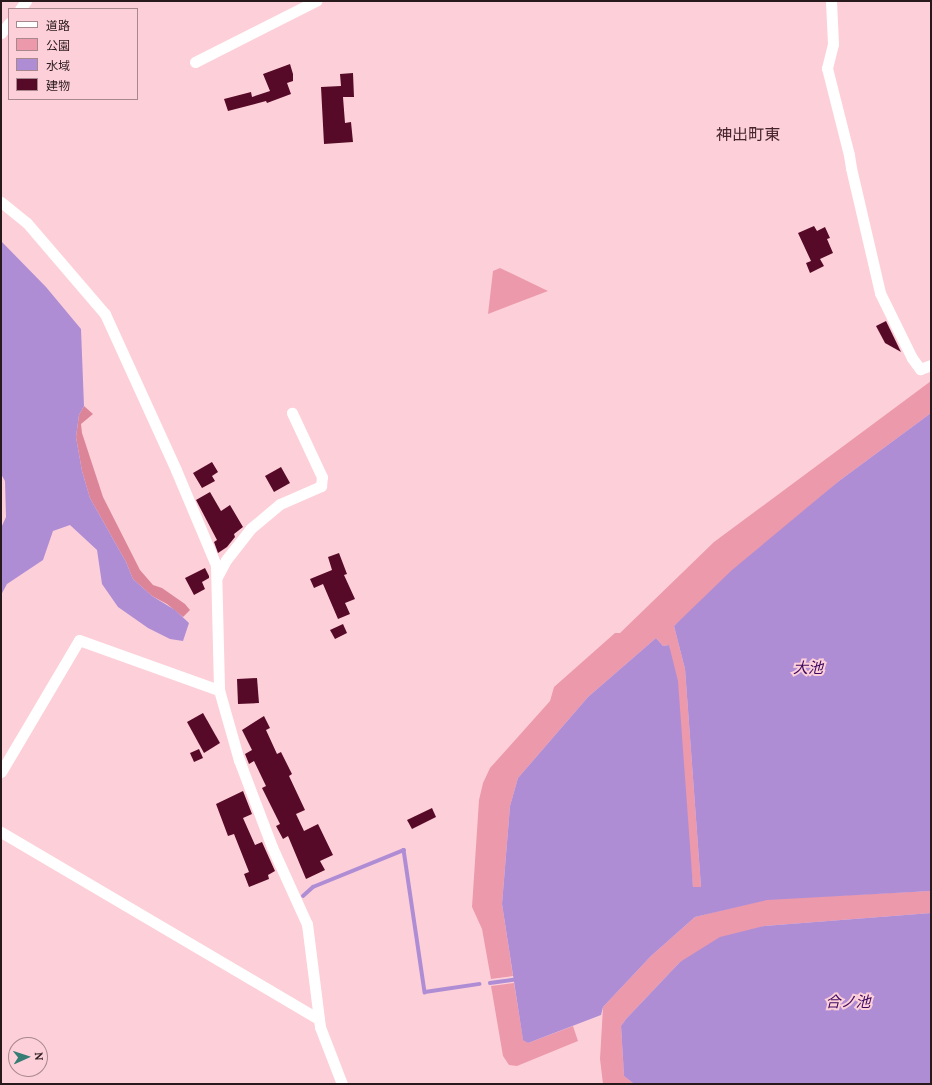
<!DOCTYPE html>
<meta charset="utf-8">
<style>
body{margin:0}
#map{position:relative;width:932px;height:1085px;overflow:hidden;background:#fdd0d9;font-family:Lora,"Noto Sans JP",serif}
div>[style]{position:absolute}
.green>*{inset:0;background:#ec99ab}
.forest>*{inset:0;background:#dc8498}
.water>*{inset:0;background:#af8dd5}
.stream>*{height:3.5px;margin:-1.75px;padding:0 1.75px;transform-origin:1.75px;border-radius:1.75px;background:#af8dd5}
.building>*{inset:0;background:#570a27}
.minor>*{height:11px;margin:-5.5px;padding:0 5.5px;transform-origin:5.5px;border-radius:5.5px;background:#fff}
span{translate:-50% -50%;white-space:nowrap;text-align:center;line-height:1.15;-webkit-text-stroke:4px #fdd0d9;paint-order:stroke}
.water-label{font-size:15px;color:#3d0861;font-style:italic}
.quarter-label{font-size:16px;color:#45232b}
.frame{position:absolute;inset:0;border:2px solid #28191c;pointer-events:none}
.legend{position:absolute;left:8px;top:8px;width:130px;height:92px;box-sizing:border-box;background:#fdd0d9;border:1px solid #a8878d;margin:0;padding:5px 7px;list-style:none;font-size:12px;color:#28191c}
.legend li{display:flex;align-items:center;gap:8px;height:20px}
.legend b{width:20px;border:1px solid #a8878d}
.north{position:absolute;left:8px;top:1037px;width:40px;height:40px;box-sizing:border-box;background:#fdd0d9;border:1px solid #a8878d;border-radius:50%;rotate:87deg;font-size:11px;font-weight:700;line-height:16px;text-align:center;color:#28191c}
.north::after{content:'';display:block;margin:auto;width:14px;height:18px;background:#367d75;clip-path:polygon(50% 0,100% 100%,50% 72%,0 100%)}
</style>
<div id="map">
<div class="green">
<div style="clip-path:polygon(500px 268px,548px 291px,488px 314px,493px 271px)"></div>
<div style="clip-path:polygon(931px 381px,931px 413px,839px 481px,674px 626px,685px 669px,701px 887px,693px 887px,669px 645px,663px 646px,656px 638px,588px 697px,518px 778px,510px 806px,502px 904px,513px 976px,491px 979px,482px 929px,472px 907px,479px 800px,483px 783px,490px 768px,550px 701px,554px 687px,615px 633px,620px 633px,714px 542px)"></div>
<div style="clip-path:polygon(931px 891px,931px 913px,764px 926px,680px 962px,626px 1019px,621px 1026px,624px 1076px,634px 1084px,603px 1084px,600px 1059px,603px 1007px,651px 956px,695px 917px,767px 899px)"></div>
<div style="clip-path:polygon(514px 983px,523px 1039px,528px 1043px,573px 1026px,578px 1041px,517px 1066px,509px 1065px,503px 1056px,491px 986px)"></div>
</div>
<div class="forest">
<div style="clip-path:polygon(84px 406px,93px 414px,81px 424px,82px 433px,103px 497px,140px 570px,153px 585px,162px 588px,185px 604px,190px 610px,183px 617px,167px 604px,152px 596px,133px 579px,126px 562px,90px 498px,82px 471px,76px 437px,79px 415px)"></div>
</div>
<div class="water">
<div style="clip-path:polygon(1px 241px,46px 287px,81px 329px,84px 406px,79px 415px,76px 437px,82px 471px,90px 498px,126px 562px,133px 579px,152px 596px,175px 610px,189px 623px,183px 641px,170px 639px,148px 628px,118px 607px,102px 584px,97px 550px,70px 525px,53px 531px,43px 560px,7px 584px,1px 595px,1px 528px,6px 517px,5px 481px,1px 474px)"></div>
<div style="clip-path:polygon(931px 413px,931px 891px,767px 900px,695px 917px,651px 956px,603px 1007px,601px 1015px,528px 1043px,523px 1040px,502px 904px,510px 806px,518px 778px,588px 697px,656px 638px,663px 646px,669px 645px,678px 681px,693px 887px,701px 887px,685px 669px,674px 626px,732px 570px,839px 481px)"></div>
<div style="clip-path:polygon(931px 913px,931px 1084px,634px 1084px,624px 1076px,621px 1026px,626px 1019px,680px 962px,720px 937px,764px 926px)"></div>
</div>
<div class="stream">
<div style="left:303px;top:896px;width:13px;rotate:-42deg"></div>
<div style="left:313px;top:887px;width:98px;rotate:-22.1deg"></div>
<div style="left:404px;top:850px;width:144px;rotate:81.6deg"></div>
<div style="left:425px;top:992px;width:55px;rotate:-8.4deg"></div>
<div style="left:490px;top:983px;width:27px;rotate:-8deg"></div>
</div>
<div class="building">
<div style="clip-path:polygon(290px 64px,293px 74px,293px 81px,287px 83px,291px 94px,267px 103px,266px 101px,228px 111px,224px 99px,251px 92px,252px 97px,270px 91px,263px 74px)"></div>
<div style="clip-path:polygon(353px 73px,354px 97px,343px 97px,345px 123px,351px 122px,353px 142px,324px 144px,321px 87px,341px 86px,340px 74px)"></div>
<div style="clip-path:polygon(814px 226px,817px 231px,825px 227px,830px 238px,827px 239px,833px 253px,820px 259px,824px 266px,810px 273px,806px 263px,811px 261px,798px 233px)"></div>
<div style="clip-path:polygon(886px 321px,901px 352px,885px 343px,876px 326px)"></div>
<div style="clip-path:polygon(212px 462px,218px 472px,212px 476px,215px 481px,202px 488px,193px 473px)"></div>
<div style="clip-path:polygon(281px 467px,290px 483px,274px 492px,265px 476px)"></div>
<div style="clip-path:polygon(210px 492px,221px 511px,230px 505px,243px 527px,234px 534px,235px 537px,227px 547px,218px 553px,214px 542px,217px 540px,196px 500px)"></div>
<div style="clip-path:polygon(339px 553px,347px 574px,344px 575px,355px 599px,345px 603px,350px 614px,338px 619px,323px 584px,314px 588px,310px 579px,332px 570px,328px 557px)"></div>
<div style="clip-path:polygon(205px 568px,209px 576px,209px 578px,202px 582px,205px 589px,194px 595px,185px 578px)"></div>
<div style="clip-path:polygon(343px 624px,347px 633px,335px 639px,330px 630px)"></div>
<div style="clip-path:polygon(257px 678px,259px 703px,238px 704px,237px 679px)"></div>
<div style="clip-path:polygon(203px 713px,220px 743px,204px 753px,187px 722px)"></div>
<div style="clip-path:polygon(264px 716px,270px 728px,266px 730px,277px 754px,281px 752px,292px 774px,289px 776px,305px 810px,296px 814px,304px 831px,318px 824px,333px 855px,320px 861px,325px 870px,306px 879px,288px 836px,283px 839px,276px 826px,280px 824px,262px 788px,266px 786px,254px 761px,249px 764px,245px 754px,252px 750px,242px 730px)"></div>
<div style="clip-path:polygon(199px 749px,203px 758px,194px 762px,190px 753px)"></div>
<div style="clip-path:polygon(243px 791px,252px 814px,243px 818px,255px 845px,262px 842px,275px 871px,268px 875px,269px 879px,249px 887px,244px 874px,249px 872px,234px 834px,228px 836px,216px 804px)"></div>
<div style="clip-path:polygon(432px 808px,436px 817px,412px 829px,407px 820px)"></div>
</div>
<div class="minor">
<div style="left:831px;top:1px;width:43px;rotate:87.3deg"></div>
<div style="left:833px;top:44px;width:25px;rotate:104deg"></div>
<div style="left:827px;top:68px;width:90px;rotate:75.8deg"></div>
<div style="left:849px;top:155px;width:13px;rotate:81deg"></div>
<div style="left:851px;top:168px;width:128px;rotate:76.9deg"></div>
<div style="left:880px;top:293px;width:72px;rotate:63.8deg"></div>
<div style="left:912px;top:358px;width:14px;rotate:54deg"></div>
<div style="left:920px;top:369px;width:12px;rotate:-20deg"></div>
<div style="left:20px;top:9px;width:10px;rotate:-53deg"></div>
<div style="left:1px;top:33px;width:13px;rotate:-51deg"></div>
<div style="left:195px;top:62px;width:136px;rotate:-26.8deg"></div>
<div style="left:1px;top:202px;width:33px;rotate:39deg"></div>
<div style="left:27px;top:223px;width:120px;rotate:49.4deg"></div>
<div style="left:105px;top:314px;width:171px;rotate:65.5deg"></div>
<div style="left:176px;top:470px;width:103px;rotate:67.2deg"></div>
<div style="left:216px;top:565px;width:125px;rotate:88.6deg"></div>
<div style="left:219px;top:690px;width:73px;rotate:74.1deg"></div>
<div style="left:239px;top:760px;width:93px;rotate:69.2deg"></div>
<div style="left:272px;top:847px;width:85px;rotate:65.6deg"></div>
<div style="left:307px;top:924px;width:104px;rotate:82.8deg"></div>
<div style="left:320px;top:1027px;width:61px;rotate:68.9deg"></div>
<div style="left:217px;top:577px;width:19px;rotate:-62deg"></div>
<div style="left:226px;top:560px;width:39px;rotate:-52deg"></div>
<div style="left:250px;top:529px;width:39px;rotate:-40deg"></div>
<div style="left:280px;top:504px;width:45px;rotate:-23.7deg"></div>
<div style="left:321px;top:486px;width:9px;rotate:-84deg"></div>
<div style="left:322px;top:477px;width:71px;rotate:-115.1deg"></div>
<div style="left:1px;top:772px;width:153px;rotate:-59.4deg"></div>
<div style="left:79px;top:640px;width:149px;rotate:19.7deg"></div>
<div style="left:1px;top:832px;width:369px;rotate:30.5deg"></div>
</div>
<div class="water-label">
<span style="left:808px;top:668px">大池</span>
<span style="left:848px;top:1002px">合ノ池</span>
</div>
<div class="quarter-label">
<span style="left:748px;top:134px">神出町東</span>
</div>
<div class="frame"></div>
<ul class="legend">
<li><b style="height:5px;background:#fff"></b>道路</li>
<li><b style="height:11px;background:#ec99ab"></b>公園</li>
<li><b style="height:11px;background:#af8dd5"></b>水域</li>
<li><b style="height:11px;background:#570a27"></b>建物</li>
</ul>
<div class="north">N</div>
</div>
